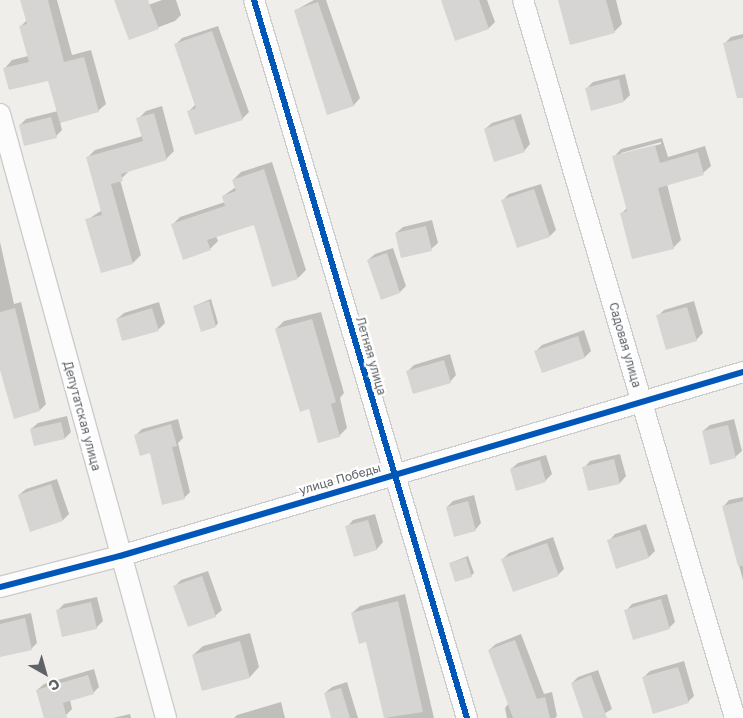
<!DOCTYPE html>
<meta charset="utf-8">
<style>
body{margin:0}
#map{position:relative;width:743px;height:718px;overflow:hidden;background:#efeeea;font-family:"Golos Text",sans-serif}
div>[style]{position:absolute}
.shadow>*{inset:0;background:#0003}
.building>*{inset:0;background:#d6d5d3}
.roads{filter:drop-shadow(1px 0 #cbcccc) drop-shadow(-1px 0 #cbcccc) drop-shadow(0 1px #cbcccc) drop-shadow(0 -1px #cbcccc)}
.minor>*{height:20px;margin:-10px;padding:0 10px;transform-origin:10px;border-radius:10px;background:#fdfcfc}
.cycleway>*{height:6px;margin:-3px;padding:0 3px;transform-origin:3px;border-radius:3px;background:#0057b8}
span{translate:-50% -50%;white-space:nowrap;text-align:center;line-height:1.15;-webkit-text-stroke:4.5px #fff;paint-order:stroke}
.street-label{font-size:12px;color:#5f6368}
.north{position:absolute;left:20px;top:648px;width:50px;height:50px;-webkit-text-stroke:4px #fff;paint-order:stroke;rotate:142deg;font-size:14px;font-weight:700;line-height:20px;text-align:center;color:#5f6368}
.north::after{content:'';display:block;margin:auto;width:18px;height:22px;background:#5f6368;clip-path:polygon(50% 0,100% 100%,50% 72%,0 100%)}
</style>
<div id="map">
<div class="shadow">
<div style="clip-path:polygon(22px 0,57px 0,72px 55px,91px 50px,106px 104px,98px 111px,60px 122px,62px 130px,56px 136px,20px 125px,26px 119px,58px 111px,49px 79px,5px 68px,12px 60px,28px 56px,21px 26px,27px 20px)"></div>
<div style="clip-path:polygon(162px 0,176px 0,181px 15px,175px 21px,130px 38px,129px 12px)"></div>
<div style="clip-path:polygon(314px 0,326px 0,360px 98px,354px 105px,328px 113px,296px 10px)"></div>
<div style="clip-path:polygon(444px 0,487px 0,495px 22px,489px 28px)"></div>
<div style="clip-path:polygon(560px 0,616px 0,622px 24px,614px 32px)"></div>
<div style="clip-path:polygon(218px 26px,249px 112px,242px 119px,189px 111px,195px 105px,176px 44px,182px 38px)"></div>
<div style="clip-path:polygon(743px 34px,743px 69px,725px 43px,731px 37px)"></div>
<div style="clip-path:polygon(625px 74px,630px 95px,624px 101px,592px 109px,587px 88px,593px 82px)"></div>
<div style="clip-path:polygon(162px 106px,174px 151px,166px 159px,130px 170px,120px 180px,141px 255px,133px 263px,87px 220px,102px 210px,87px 158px,95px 150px,143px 136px,138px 119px,146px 111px)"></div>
<div style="clip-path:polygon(521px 114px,530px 144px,524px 151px,485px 129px,492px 123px)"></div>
<div style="clip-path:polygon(evenodd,662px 138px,668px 157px,705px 146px,711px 166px,703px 173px,667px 184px,681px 240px,673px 248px,622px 213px,628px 207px,614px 157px,621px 149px,662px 138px,661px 142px,661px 144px,621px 155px,621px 153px,661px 142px)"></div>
<div style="clip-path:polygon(272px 162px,306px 270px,298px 278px,255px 224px,216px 236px,218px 241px,210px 249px,172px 225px,180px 217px,225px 202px,223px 196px,236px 187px,233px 180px,241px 172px)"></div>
<div style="clip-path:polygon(541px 184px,556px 230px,550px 236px,502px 201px,509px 194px)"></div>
<div style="clip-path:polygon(432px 220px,438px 243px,431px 249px,396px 233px,403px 227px)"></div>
<div style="clip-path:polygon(0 242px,14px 304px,21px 302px,46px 404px,40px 410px,0 365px)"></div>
<div style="clip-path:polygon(393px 248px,406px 286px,400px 292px,368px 260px,375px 254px)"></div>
<div style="clip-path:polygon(211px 299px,218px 323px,216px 326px,194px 306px)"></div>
<div style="clip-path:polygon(694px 301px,703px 333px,696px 340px,658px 316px,664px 310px)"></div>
<div style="clip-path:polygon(159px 302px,165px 323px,159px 329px,123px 340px,117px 319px,124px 313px)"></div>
<div style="clip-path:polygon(321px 312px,344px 393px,340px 398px,347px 428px,339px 436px,310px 408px,276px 329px,284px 321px)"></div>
<div style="clip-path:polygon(584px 330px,591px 351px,585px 357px,536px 351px,542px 345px)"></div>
<div style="clip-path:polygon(450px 354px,456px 375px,450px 382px,407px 372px,414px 365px)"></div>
<div style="clip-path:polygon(67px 416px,71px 432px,65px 438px,35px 445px,31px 429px,38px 423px)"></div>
<div style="clip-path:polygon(178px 419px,183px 438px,178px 443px,190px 492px,184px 498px,136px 435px,142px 429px)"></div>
<div style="clip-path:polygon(734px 419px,742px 451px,735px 457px,703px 431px,710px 425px)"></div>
<div style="clip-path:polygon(620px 454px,626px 476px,620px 483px,589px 490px,584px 468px,590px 461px)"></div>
<div style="clip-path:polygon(546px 455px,552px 474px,545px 481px,511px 469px,518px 463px)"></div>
<div style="clip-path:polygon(57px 479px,69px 514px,63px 520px,31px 530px,19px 495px,26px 489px)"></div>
<div style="clip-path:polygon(474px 495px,481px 523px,475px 530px,447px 507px,453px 501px)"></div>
<div style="clip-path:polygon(743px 497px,743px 580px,723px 507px,729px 500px)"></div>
<div style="clip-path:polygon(375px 514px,383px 542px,377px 549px,355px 555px,347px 527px,353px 520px)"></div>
<div style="clip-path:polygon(646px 524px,655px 551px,649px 557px,609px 541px,615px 534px)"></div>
<div style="clip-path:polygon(553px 537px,564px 569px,558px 575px,503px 559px,509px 553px)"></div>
<div style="clip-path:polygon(468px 556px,474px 573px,471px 576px,450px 563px)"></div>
<div style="clip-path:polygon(208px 571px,222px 610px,215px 616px,175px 586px,181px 580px)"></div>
<div style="clip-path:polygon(405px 594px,434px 718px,387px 718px,367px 641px,352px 613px,360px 606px)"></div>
<div style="clip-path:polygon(667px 594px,675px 622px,669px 628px,626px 611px,632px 604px)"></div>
<div style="clip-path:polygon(97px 597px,103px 621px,96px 628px,57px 611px,64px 604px)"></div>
<div style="clip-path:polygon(31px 613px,37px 643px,31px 649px,0 655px,0 620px)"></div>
<div style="clip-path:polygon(250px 633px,259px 667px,250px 677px,203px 690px,193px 655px,203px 646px)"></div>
<div style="clip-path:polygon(521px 634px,544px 694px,552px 692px,557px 716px,555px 718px,507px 718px,505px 708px,509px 703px,489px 650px,496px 644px)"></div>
<div style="clip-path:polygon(684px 661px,694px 696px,688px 702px,643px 678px,650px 671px)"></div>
<div style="clip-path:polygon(94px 669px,99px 687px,93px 693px,70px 700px,72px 709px,66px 715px,46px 718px,37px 690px,44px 684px)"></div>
<div style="clip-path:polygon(598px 670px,612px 709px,597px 718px,585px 718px,572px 683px,578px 677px)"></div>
<div style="clip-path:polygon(347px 682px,358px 718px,333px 718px,325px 693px,332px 687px)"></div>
<div style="clip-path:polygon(281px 702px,285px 718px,234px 718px,237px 715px)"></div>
<div style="clip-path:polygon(130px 714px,131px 718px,113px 718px)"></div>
</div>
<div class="building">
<div style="clip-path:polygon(20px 0,48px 0,64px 62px,84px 57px,99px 112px,60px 123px,48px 81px,9px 90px,3px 68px,29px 62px,19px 26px,27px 24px)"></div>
<div style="clip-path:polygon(114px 0,148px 0,159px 29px,129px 40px)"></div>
<div style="clip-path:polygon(441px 0,479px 0,489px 29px,455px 41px)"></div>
<div style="clip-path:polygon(558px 0,606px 0,615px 33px,570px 45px)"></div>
<div style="clip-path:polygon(318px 2px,354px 106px,327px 115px,294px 10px)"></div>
<div style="clip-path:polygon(212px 31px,243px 120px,195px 135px,187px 111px,196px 108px,174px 44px)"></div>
<div style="clip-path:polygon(743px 38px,743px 98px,737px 98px,723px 43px)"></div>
<div style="clip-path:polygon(619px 79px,624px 102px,591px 111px,585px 88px)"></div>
<div style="clip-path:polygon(154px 113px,167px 160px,121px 174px,123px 181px,111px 184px,133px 264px,101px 273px,85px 219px,102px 215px,86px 157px,143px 141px,136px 118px)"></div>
<div style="clip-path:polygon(51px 117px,57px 138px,24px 146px,19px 125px)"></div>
<div style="clip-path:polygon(514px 119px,525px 152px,494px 162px,484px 129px)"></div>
<div style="clip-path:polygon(655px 145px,660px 163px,698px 152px,704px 175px,658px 188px,674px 249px,632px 259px,620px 213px,627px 211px,612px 156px)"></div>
<div style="clip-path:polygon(264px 169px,298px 279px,272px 287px,254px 225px,207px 240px,211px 250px,183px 260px,171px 224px,225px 206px,222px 196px,236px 191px,232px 180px)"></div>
<div style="clip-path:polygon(534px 189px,550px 237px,517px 248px,501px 200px)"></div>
<div style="clip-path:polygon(426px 226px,432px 251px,401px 258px,395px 233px)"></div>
<div style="clip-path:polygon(387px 253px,400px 293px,381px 300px,367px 260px)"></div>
<div style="clip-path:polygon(209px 301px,216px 327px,201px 332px,193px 306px)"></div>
<div style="clip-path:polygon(687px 307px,697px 341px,666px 350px,656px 315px)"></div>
<div style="clip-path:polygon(15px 308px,40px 411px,14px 419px,0 370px,0 312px)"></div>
<div style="clip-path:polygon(152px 308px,159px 331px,122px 341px,116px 319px)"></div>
<div style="clip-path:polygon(312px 319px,336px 402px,331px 404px,340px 437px,318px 443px,309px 409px,300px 412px,275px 329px)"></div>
<div style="clip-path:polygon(578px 336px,585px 358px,542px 373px,534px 351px)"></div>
<div style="clip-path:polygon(444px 360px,451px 383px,413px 394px,406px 371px)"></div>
<div style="clip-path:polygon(61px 422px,65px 439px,34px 446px,30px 429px)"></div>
<div style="clip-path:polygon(171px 424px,177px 446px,172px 447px,185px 499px,162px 505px,150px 453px,140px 456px,134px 435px)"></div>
<div style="clip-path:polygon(728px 425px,736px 458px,710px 465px,702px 431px)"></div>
<div style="clip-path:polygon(614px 459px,620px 484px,588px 491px,582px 467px)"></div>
<div style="clip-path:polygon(540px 460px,546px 482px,516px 491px,510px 469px)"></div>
<div style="clip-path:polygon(51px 484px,63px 521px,30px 532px,18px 495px)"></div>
<div style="clip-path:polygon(468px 501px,476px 531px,454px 537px,446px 507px)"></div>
<div style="clip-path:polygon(743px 501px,743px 566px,738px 566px,722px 506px)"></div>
<div style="clip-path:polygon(368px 520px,377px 550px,354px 557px,345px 526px)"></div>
<div style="clip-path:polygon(640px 530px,649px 558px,616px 569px,607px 540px)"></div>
<div style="clip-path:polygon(547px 543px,559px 576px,513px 592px,501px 559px)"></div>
<div style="clip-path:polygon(466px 558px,472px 577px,455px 582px,449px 563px)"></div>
<div style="clip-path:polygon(202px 576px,216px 617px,188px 627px,173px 586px)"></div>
<div style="clip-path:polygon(661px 599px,670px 629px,633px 640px,624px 610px)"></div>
<div style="clip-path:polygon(398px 601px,423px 712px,384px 718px,366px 642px,359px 644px,351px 613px)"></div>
<div style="clip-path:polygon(91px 602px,97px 629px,62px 637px,56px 610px)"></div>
<div style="clip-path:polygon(25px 618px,32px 650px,0 657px,0 624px)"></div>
<div style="clip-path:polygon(515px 640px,537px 699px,545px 697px,550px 718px,513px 718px,488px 650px)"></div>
<div style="clip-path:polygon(240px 641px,250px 678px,202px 691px,192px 655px)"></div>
<div style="clip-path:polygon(678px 667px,689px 703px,653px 714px,642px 677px)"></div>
<div style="clip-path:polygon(88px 675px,94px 694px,63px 703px,67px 718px,44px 718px,36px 690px)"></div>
<div style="clip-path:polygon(591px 675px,607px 718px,583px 718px,571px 683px)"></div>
<div style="clip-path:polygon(341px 688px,350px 718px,331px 718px,324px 693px)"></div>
</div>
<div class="roads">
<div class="minor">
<div style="left:254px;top:0;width:749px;rotate:73.48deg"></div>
<div style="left:523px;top:0;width:749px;rotate:73.55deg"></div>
<div style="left:0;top:114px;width:626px;rotate:74.63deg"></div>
<div style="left:0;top:587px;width:124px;rotate:-14.5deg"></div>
<div style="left:120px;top:556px;width:650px;rotate:-16.45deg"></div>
</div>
</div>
<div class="cycleway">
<div style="left:254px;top:0;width:749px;rotate:73.48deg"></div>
<div style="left:0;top:587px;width:124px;rotate:-14.5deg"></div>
<div style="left:120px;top:556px;width:650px;rotate:-16.45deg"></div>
</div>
<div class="street-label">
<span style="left:625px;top:345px;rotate:74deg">Садовая улица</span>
<span style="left:371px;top:356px;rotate:74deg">Летняя улица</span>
<span style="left:82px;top:416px;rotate:75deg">Депутатская улица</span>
<span style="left:340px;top:479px;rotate:-16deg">улица Победы</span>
</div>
<div class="north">С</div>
</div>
